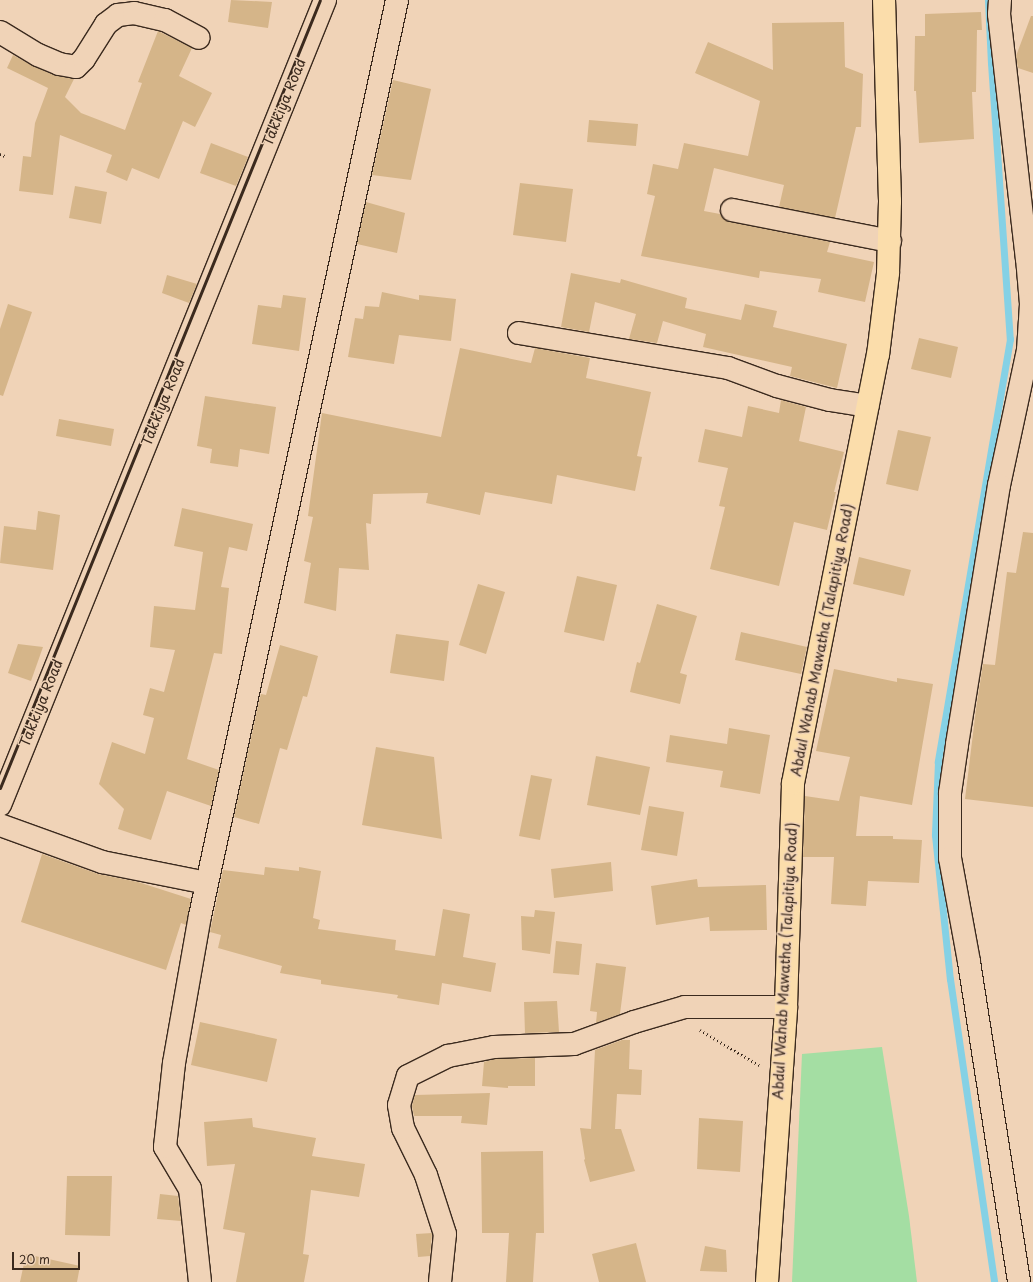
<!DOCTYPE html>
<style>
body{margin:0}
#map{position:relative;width:1033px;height:1282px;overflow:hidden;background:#f0d3b7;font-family:"Playpen Sans",sans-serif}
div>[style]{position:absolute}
.green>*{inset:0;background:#a4dea3}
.stream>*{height:7px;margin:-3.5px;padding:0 3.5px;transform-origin:3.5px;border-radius:3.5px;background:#85d1e5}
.building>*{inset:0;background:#d5b589}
.path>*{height:2.5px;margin-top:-1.25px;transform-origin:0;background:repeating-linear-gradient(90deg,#3b2a1e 0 1px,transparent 0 4px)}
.roads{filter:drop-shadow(1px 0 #3b2a1e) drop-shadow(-1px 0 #3b2a1e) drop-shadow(0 1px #3b2a1e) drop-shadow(0 -1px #3b2a1e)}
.minor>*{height:22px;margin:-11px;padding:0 11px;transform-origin:11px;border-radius:11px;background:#f0d3b7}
.primary>*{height:22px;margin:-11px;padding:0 11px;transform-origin:11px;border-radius:11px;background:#fbddab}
.rail>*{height:3px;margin:-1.5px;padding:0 1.5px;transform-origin:1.5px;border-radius:1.5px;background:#3b2a1e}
span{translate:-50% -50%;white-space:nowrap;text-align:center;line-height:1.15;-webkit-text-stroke:3px #f0d3b7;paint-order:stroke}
.street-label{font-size:14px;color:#3b2a1e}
.scale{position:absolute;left:12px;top:1252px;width:68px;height:18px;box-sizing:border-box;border:2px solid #3b2a1e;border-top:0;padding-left:5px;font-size:12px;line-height:14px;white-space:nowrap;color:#3b2a1e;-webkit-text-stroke:3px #f0d3b7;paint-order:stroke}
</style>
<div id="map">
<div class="green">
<div style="clip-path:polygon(882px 1047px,909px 1216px,917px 1282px,792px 1282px,802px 1054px)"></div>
</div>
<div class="stream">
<div style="left:988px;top:0;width:63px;rotate:87.3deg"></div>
<div style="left:991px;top:63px;width:277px;rotate:86.1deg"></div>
<div style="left:1010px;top:339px;width:429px;rotate:99.7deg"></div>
<div style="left:938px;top:762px;width:73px;rotate:92.4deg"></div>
<div style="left:935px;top:835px;width:145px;rotate:84.1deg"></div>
<div style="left:950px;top:979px;width:306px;rotate:81.7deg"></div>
</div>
<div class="building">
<div style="clip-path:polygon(231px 0,272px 2px,268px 28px,228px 22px)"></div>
<div style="clip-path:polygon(981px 12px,982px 30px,977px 30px,976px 92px,972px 92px,974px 139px,919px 143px,916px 91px,914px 91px,915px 36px,925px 36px,925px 14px)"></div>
<div style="clip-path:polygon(1031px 16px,1033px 16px,1033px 73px,1018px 68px,1016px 56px)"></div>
<div style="clip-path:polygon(844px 22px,845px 67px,863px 74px,861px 127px,856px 127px,835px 218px,779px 207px,784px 185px,714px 168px,704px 211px,720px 214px,724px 219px,730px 222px,830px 242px,827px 252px,874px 262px,865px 302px,818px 292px,821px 279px,760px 271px,759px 278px,641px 256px,655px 196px,647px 194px,653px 164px,678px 169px,684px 143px,748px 156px,760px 101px,695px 73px,708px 42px,773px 70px,772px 23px)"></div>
<div style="clip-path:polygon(158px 31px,192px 48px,179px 76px,212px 93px,195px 127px,183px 121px,159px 179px,132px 168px,127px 181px,106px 172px,112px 155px,60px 135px,53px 195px,19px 191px,23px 156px,31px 157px,35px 123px,48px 88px,7px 68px,13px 55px,33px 66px,54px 75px,74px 79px,65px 97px,81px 113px,125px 130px,142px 83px,138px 82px)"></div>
<div style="clip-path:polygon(393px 80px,431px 89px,411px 180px,372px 175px)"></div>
<div style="clip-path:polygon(589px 120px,638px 124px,636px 146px,587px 142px)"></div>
<div style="clip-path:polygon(211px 143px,248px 157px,236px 186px,200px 173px)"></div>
<div style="clip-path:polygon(520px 183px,573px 189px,566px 242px,513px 235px)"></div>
<div style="clip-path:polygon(75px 186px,107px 192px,101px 224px,69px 218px)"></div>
<div style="clip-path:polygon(366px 202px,405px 213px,397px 253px,357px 244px)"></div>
<div style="clip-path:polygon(571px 273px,620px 283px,621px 279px,687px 298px,685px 308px,741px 320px,745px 304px,777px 311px,773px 327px,847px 344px,837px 388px,790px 376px,792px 367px,703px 347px,706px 334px,663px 321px,657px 343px,629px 339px,636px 314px,595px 302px,589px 332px,561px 327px)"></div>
<div style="clip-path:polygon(167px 275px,197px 284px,189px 303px,162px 293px)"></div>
<div style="clip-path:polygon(382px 292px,419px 300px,419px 295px,456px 299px,451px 341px,399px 335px,394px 364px,348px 357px,355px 318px,363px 319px,365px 306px,379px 307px)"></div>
<div style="clip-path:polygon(283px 295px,306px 298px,299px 351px,252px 344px,258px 305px,281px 308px)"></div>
<div style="clip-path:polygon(8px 304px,32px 312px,3px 396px,0 395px,0 329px)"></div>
<div style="clip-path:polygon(919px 338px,958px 347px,951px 378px,911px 369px)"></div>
<div style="clip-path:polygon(460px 348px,531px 363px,535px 348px,590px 358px,586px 378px,651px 392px,637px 456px,642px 457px,635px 491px,557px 475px,552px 504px,485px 492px,480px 515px,426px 503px,428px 493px,373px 494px,371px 524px,366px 523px,369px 570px,339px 568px,336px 611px,304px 603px,311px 563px,304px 561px,313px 517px,308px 516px,322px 413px,441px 437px)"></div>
<div style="clip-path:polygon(205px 396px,276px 407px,269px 454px,240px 449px,238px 467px,210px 463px,212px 449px,197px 446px)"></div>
<div style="clip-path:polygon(781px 400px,806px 407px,799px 441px,844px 452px,834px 492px,836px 492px,827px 530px,794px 522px,779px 586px,710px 569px,725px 507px,719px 506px,728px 468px,698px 462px,705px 429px,742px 437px,748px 406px,779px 413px)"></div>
<div style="clip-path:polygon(59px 419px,114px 429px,111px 446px,56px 436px)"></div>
<div style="clip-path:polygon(898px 430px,931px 437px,918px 491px,886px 484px)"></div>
<div style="clip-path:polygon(182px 508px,253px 524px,247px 551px,229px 547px,221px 587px,229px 588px,222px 654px,214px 653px,187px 759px,219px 770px,211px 806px,167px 791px,151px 840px,118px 829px,124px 809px,99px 784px,112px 742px,145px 754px,154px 718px,143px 715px,150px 688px,164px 692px,175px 650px,150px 647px,154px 606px,195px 610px,203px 552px,174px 546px)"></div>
<div style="clip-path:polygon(38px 511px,60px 515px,53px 570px,0 563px,4px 526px,36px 530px)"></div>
<div style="clip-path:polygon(1023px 532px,1033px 533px,1033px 807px,965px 799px,976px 709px,983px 664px,995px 665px,1007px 572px,1016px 573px)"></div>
<div style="clip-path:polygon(859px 557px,911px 570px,904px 596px,853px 584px)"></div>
<div style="clip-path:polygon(577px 576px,617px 585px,604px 641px,564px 632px)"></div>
<div style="clip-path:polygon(478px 584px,505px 592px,486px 654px,459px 645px)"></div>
<div style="clip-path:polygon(657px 604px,697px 616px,680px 673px,687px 675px,680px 704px,630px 692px,637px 662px,640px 663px)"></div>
<div style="clip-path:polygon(741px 632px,807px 647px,801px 674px,735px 660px)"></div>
<div style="clip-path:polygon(396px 634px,449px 641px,444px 681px,390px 673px)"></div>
<div style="clip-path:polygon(18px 644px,43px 647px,31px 681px,8px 673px)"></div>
<div style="clip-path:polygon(280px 645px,318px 656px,307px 697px,303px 696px,287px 750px,280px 748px,259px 824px,234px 817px,259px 701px,261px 694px,266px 695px)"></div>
<div style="clip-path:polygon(834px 669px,897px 682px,897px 678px,933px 684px,912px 805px,860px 796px,856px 836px,893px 836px,893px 839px,922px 840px,919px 883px,868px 881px,866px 906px,831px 904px,834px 857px,803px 857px,805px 796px,839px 801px,850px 757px,816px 751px)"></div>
<div style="clip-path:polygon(729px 728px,770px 735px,760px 794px,720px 787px,723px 771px,666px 762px,670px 735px,727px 744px)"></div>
<div style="clip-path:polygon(376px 747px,434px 757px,442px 839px,362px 825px)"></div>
<div style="clip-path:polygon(596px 756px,650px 767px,640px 815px,587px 805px)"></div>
<div style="clip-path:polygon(531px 775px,552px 779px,540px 840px,519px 836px)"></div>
<div style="clip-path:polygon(649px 806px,684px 812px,677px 856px,641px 850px)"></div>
<div style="clip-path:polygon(42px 854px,98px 874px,138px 882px,191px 899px,186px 925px,181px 923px,166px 970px,21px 922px)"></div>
<div style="clip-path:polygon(611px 862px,613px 891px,554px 898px,551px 869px)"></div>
<div style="clip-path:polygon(265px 867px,299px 871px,299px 867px,321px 871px,313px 918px,320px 920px,318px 929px,396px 940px,395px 950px,435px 956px,443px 909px,470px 914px,463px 957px,496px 963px,491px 992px,442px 983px,439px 1005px,397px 998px,398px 995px,321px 984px,321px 980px,280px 973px,282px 966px,218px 948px,221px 935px,210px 932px,223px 870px,264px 875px)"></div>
<div style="clip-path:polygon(697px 879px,698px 887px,766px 885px,767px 930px,710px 931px,709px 917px,656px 925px,651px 886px)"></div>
<div style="clip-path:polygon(535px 910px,555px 912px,550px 954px,522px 950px,521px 916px,534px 917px)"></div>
<div style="clip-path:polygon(556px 941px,582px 944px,579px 975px,553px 973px)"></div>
<div style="clip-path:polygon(596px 963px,626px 967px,620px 1014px,596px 1023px,597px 1012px,590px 1011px)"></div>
<div style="clip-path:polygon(557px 1001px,559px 1032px,525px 1033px,524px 1002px)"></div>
<div style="clip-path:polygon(200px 1022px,277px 1039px,267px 1082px,191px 1065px)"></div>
<div style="clip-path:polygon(622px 1040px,630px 1040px,629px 1069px,642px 1070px,641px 1095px,617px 1094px,615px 1129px,621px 1129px,635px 1171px,590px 1182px,584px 1160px,585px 1159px,580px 1128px,591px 1129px,595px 1050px)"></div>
<div style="clip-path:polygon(535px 1058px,535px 1086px,508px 1086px,508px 1088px,482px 1086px,484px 1062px,495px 1059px)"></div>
<div style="clip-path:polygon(490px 1093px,487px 1125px,461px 1123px,462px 1116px,414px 1116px,412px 1106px,415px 1095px)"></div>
<div style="clip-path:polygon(252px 1118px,253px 1127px,316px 1138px,312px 1156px,365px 1164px,359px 1197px,311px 1190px,303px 1254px,309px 1255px,304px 1282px,236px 1282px,245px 1233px,223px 1229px,235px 1164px,207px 1166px,204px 1122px)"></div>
<div style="clip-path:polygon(699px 1118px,743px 1121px,740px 1172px,697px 1169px)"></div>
<div style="clip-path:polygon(543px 1151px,544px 1233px,536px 1233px,533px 1282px,506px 1282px,509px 1233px,482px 1233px,481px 1152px)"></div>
<div style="clip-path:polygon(67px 1176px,112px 1176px,110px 1236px,65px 1235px)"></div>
<div style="clip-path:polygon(160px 1194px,178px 1196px,181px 1221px,157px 1219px)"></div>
<div style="clip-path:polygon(432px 1233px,430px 1256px,418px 1257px,416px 1234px)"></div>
<div style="clip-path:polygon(636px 1243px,646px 1282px,599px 1282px,592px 1254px)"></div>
<div style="clip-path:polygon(705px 1246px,726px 1250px,727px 1272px,700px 1271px)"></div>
<div style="clip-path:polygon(26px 1254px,80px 1266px,77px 1282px,20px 1282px)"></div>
</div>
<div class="path">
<div style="left:0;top:154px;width:5px;rotate:22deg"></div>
<div style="left:700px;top:1030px;width:69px;rotate:30.7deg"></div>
</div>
<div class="roads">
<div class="minor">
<div style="left:1000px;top:0;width:14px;rotate:94deg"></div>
<div style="left:999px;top:14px;width:246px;rotate:83.5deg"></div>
<div style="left:1027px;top:258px;width:46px;rotate:85deg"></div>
<div style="left:1031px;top:304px;width:46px;rotate:93.7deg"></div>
<div style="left:1028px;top:350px;width:138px;rotate:102.1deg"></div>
<div style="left:999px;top:485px;width:263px;rotate:99.2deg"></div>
<div style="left:957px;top:745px;width:49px;rotate:98.3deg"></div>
<div style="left:950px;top:793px;width:65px;rotate:90deg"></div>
<div style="left:950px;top:858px;width:106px;rotate:79.6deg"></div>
<div style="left:969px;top:962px;width:324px;rotate:81.1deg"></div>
<div style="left:0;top:32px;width:44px;rotate:31.2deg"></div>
<div style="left:38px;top:55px;width:23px;rotate:23deg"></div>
<div style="left:59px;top:64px;width:17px;rotate:10deg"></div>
<div style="left:76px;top:67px;width:11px;rotate:-45deg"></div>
<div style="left:84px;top:59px;width:41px;rotate:-57.8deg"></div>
<div style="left:106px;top:24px;width:15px;rotate:-37deg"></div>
<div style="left:118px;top:15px;width:16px;rotate:-7deg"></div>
<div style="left:134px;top:13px;width:32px;rotate:13deg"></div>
<div style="left:165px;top:20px;width:38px;rotate:28deg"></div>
<div style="left:732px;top:210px;width:161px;rotate:11.1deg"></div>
<div style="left:519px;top:333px;width:212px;rotate:9.5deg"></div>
<div style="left:728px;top:368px;width:52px;rotate:20.2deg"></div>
<div style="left:777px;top:386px;width:55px;rotate:14.8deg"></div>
<div style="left:830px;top:400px;width:38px;rotate:9deg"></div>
<div style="left:0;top:805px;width:868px;rotate:-68.01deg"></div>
<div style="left:0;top:825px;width:109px;rotate:19.9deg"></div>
<div style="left:102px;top:862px;width:107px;rotate:11.3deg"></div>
<div style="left:200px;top:1282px;width:94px;rotate:-96.1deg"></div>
<div style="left:190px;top:1189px;width:49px;rotate:-120.8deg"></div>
<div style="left:165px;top:1147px;width:84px;rotate:-83.9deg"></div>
<div style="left:174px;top:1063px;width:149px;rotate:-80deg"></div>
<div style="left:200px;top:916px;width:937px;rotate:-77.86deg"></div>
<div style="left:440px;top:1282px;width:48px;rotate:-84.1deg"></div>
<div style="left:445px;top:1234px;width:62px;rotate:-107.9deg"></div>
<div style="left:426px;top:1175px;width:52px;rotate:-116.1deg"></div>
<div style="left:403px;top:1128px;width:23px;rotate:-100deg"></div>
<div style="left:399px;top:1105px;width:30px;rotate:-73deg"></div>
<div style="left:408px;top:1076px;width:45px;rotate:-26.6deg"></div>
<div style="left:448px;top:1056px;width:47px;rotate:-11.1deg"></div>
<div style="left:494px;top:1047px;width:80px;rotate:-2.1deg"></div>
<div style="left:574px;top:1044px;width:64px;rotate:-20.1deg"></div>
<div style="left:634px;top:1022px;width:53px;rotate:-16.4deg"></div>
<div style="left:685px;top:1007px;width:101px"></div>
</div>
<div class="primary">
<div style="left:767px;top:1282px;width:276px;rotate:-86deg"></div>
<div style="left:786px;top:1007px;width:224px;rotate:-88.2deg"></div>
<div style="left:793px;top:783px;width:436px;rotate:-78.8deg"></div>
<div style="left:878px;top:355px;width:83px;rotate:-83deg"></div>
<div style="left:888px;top:273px;width:72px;rotate:-88.4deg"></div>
<div style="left:890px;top:201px;width:201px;rotate:-91.7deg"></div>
</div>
</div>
<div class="rail">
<div style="left:0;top:788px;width:850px;rotate:-67.9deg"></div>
</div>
<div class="street-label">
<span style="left:284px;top:102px;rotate:-68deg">Takkiya Road</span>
<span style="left:163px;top:402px;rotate:-68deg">Takkiya Road</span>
<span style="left:822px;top:640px;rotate:-79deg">Abdul Wahab Mawatha (Talapitiya Road)</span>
<span style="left:41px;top:703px;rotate:-68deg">Takkiya Road</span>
<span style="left:785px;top:961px;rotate:-87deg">Abdul Wahab Mawatha (Talapitiya Road)</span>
</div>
<div class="scale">20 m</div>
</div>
